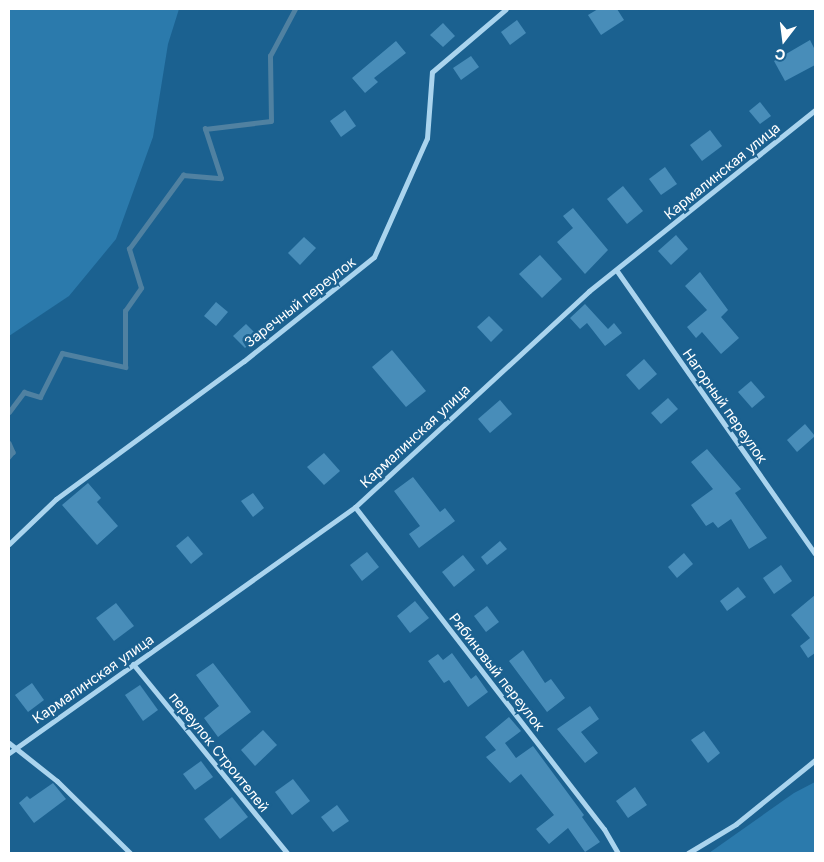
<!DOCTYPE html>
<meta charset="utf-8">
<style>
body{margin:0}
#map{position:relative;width:824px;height:862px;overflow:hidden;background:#1b6190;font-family:Inter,sans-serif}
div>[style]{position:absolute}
.green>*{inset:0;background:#2b7aac}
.stream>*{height:4.5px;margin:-2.25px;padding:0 2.25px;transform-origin:2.25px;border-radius:2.25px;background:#5081a1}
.building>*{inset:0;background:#488db9}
.minor>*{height:5px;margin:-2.5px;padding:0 2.5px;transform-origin:2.5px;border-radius:2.5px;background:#aad4ee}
span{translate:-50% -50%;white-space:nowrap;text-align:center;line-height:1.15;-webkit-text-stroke:5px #1b6190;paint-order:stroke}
.street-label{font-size:14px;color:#fff}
.frame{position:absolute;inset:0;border:10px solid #fff;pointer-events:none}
.north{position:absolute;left:759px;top:15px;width:50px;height:50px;-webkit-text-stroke:4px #1b6190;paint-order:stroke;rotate:195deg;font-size:14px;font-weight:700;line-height:20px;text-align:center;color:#fff}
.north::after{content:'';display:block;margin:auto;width:18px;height:22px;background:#fff;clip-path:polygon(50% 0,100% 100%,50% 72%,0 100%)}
</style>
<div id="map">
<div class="green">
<div style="clip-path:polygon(9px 9px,179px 9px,168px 44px,153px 137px,116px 239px,69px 296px,9px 336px)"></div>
<div style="clip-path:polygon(815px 782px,815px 853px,709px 853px,794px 793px)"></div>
</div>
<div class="stream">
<div style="left:9px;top:412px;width:25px;rotate:-53deg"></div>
<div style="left:24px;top:392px;width:17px;rotate:17deg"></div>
<div style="left:40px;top:397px;width:49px;rotate:-63.4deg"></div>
<div style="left:62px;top:353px;width:65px;rotate:12.5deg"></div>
<div style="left:125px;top:367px;width:56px;rotate:-90deg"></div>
<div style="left:125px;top:311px;width:28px;rotate:-55deg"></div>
<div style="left:141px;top:288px;width:41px;rotate:-107.1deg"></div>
<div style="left:129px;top:249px;width:92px;rotate:-53.9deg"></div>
<div style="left:183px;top:175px;width:38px;rotate:5deg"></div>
<div style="left:221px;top:178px;width:52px;rotate:-108.1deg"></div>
<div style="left:205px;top:129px;width:66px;rotate:-6.9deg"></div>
<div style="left:271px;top:121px;width:65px;rotate:-90.9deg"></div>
<div style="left:270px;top:56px;width:53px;rotate:-62deg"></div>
<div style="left:9px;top:443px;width:10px;rotate:66deg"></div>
<div style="left:13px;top:452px;width:6px;rotate:129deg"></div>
</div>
<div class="building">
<div style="clip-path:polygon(598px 9px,617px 9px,624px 20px,601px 35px,588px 15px)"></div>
<div style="clip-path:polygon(517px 20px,526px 33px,510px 45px,501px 32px)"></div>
<div style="clip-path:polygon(443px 23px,455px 36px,443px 47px,430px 35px)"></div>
<div style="clip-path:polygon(810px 40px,815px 50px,815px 65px,785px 81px,774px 61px)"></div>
<div style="clip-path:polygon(396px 41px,406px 53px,374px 78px,378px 82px,365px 93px,352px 78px)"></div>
<div style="clip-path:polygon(471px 56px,479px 67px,461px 80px,453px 68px)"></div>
<div style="clip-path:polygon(760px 102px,771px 116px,760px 124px,749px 111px)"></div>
<div style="clip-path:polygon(345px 110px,356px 126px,341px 137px,330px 121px)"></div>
<div style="clip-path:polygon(710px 130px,722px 146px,702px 161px,690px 145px)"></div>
<div style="clip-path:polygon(665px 167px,677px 184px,661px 195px,649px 179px)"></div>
<div style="clip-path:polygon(623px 186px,643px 211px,627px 224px,607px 199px)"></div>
<div style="clip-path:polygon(573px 208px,608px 250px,585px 274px,557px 242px,573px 228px,563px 216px)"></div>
<div style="clip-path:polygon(676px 235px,688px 249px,671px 265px,658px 251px)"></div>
<div style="clip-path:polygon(304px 237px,316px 248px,300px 265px,288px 253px)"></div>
<div style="clip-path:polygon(540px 255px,562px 279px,542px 298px,519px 274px)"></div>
<div style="clip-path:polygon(700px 272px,728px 310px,721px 317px,739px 338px,721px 354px,702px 332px,696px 338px,687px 327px,707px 310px,685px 286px)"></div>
<div style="clip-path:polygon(216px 302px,228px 312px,216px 326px,204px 316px)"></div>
<div style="clip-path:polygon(585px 304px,608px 329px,614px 323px,622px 333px,605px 346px,587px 323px,580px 329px,570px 318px)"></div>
<div style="clip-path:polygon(489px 316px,503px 330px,491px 342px,477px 327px)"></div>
<div style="clip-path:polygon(246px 324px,258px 336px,245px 348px,233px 336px)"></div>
<div style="clip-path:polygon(392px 350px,426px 391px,406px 407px,372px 367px)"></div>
<div style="clip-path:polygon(644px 359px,657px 374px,639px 390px,626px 375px)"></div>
<div style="clip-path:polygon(751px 381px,765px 397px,752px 408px,738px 392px)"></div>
<div style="clip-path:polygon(668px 398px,678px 409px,661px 424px,651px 413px)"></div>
<div style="clip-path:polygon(500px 400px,512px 414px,490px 433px,478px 419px)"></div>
<div style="clip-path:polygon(805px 424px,815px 436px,797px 452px,787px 440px)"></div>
<div style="clip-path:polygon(707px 449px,741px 489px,735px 493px,767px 538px,749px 549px,731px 519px,718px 528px,713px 522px,706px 526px,691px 505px,713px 489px,691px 462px)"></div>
<div style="clip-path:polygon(324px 453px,340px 471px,324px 485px,307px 467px)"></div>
<div style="clip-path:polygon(413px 477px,440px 512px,445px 508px,455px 521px,419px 548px,409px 534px,420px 526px,394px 491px)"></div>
<div style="clip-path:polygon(88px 483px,101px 498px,97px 502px,118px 526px,97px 545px,62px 505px)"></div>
<div style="clip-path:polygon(253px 493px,264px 508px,253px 517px,241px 501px)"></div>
<div style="clip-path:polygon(188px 536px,203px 554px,191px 564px,176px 546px)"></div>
<div style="clip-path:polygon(500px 541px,507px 549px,487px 565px,481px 557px)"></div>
<div style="clip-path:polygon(367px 552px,379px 567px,362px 581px,350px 565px)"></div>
<div style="clip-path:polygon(684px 553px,693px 564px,677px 578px,668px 567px)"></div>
<div style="clip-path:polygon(463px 555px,475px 570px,454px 587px,442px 572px)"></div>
<div style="clip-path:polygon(781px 565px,792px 581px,774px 594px,763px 578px)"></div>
<div style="clip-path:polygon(738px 587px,746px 597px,727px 611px,720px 601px)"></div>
<div style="clip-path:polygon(815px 595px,815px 653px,808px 658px,800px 646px,810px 638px,791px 615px)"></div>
<div style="clip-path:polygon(415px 601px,429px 618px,410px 633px,397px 616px)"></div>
<div style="clip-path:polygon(116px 603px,134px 626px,114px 641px,96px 618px)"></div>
<div style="clip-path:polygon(487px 606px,499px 622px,486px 632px,474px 616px)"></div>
<div style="clip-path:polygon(523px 650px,545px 683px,551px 679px,565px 698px,547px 712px,509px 661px)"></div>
<div style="clip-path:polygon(452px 653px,471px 679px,476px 675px,488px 692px,468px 707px,449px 680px,444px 683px,428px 661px,438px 654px,443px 660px)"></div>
<div style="clip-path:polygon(213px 663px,251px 712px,218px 737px,204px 718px,219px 706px,196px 675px)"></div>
<div style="clip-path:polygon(32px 683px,44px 700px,28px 712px,15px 695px)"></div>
<div style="clip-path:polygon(140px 685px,158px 710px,143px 721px,125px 695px)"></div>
<div style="clip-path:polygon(590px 706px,599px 719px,581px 732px,598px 753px,585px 763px,557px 729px)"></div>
<div style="clip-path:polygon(509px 717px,521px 731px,505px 743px,516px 758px,533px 746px,584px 815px,582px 817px,600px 842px,585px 852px,568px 828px,549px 844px,536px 829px,554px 815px,521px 774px,510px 783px,486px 757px,496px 750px,485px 737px)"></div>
<div style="clip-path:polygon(263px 730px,277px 745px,255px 766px,241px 750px)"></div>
<div style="clip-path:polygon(704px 731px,720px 753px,708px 763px,691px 740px)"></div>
<div style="clip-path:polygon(201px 761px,213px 777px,195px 790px,183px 774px)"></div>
<div style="clip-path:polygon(293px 779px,310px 801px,292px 815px,275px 792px)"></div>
<div style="clip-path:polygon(53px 783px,66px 799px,34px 823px,19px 803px,27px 796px,30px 799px)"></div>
<div style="clip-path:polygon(635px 787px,647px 805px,628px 818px,616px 801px)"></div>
<div style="clip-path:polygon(232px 797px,248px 817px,220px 839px,204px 819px)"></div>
<div style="clip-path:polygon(337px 805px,349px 821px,333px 832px,321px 817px)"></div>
</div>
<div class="minor">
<div style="left:617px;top:271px;width:345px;rotate:55deg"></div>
<div style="left:355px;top:507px;width:407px;rotate:52.3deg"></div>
<div style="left:604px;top:829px;width:28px;rotate:60deg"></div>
<div style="left:9px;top:544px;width:65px;rotate:-43.8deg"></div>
<div style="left:56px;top:499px;width:233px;rotate:-36.3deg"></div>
<div style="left:244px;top:361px;width:166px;rotate:-38.7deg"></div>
<div style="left:374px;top:257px;width:130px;rotate:-66deg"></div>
<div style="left:427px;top:138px;width:66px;rotate:-85.7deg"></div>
<div style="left:432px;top:72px;width:97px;rotate:-40.4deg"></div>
<div style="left:133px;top:664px;width:244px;rotate:50.8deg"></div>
<div style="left:9px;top:743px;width:61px;rotate:38.4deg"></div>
<div style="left:57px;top:781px;width:103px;rotate:44.6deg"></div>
<div style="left:9px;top:753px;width:425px;rotate:-35.4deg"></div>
<div style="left:355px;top:507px;width:318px;rotate:-42.7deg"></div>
<div style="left:589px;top:291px;width:290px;rotate:-38.7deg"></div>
<div style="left:688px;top:853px;width:56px;rotate:-31.1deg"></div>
<div style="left:736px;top:824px;width:102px;rotate:-39deg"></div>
</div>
<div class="street-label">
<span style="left:722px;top:171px;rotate:-39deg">Кармалинская улица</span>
<span style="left:300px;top:302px;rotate:-38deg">Заречный переулок</span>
<span style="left:725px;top:406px;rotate:55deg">Нагорный переулок</span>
<span style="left:415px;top:436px;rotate:-43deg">Кармалинская улица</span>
<span style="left:497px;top:672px;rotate:52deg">Рябиновый переулок</span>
<span style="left:93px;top:679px;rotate:-35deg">Кармалинская улица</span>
<span style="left:219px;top:752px;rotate:51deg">переулок Строителей</span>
</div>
<div class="frame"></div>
<div class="north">С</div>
</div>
